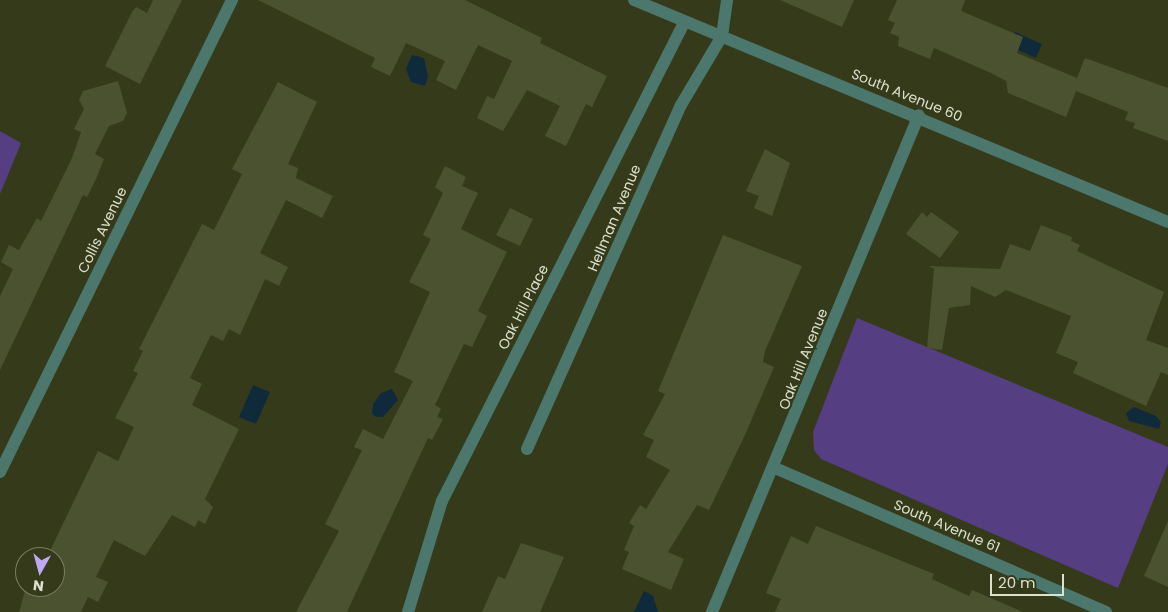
<!DOCTYPE html>
<style>
body{margin:0}
#map{position:relative;width:1168px;height:612px;overflow:hidden;background:#353b1a;font-family:Poppins,sans-serif}
div>[style]{position:absolute}
.green>*{inset:0;background:#563e82}
.water>*{inset:0;background:#0f2a3b}
.building>*{inset:0;background:#4b5230}
.minor>*{height:12px;margin:-6px;padding:0 6px;transform-origin:6px;border-radius:6px;background:#4b776d}
span{translate:-50% -50%;white-space:nowrap;text-align:center;line-height:1.15;-webkit-text-stroke:4.5px #353b1a;paint-order:stroke}
.street-label{font-size:14px;color:#dce1cd}
.north{position:absolute;left:15px;top:547px;width:50px;height:50px;box-sizing:border-box;background:#353b1a;border:1px solid #787d62;border-radius:50%;rotate:187deg;font-size:14px;font-weight:700;line-height:20px;text-align:center;color:#dce1cd}
.north::after{content:'';display:block;margin:auto;width:18px;height:22px;background:#bfa8f4;clip-path:polygon(50% 0,100% 100%,50% 72%,0 100%)}
.scale{position:absolute;left:990px;top:574px;width:74px;height:22px;box-sizing:border-box;border:2px solid #dce1cd;border-top:0;padding-left:6px;font-size:15px;line-height:18px;white-space:nowrap;color:#dce1cd;-webkit-text-stroke:4px #353b1a;paint-order:stroke}
</style>
<div id="map">
<div class="green">
<div style="clip-path:polygon(0 131px,21px 143px,0 194px)"></div>
<div style="clip-path:polygon(857px 318px,1168px 447px,1168px 464px,1118px 588px,821px 459px,814px 450px,813px 432px)"></div>
</div>
<div class="water">
<div style="clip-path:polygon(1015px 32px,1042px 44px,1036px 58px,1009px 46px)"></div>
<div style="clip-path:polygon(412px 55px,424px 58px,428px 76px,425px 86px,411px 82px,406px 69px)"></div>
<div style="clip-path:polygon(253px 385px,270px 392px,256px 424px,239px 417px)"></div>
<div style="clip-path:polygon(392px 389px,398px 400px,383px 417px,376px 417px,372px 414px,373px 404px,381px 393px)"></div>
<div style="clip-path:polygon(1134px 407px,1156px 416px,1161px 422px,1159px 429px,1129px 421px,1126px 413px)"></div>
<div style="clip-path:polygon(644px 591px,653px 596px,658px 612px,634px 612px)"></div>
</div>
<div class="building">
<div style="clip-path:polygon(153px 0,182px 0,140px 84px,105px 66px,132px 12px,136px 7px,147px 13px)"></div>
<div style="clip-path:polygon(258px 0,465px 0,542px 38px,540px 43px,607px 76px,592px 107px,586px 104px,566px 146px,545px 136px,560px 106px,527px 90px,503px 131px,477px 118px,487px 96px,494px 99px,512px 61px,478px 45px,456px 90px,436px 80px,445px 61px,406px 43px,390px 76px,371px 67px,375px 58px)"></div>
<div style="clip-path:polygon(780px 0,854px 0,842px 27px)"></div>
<div style="clip-path:polygon(897px 0,965px 0,961px 11px,1023px 37px,1017px 53px,1077px 78px,1085px 58px,1168px 88px,1168px 141px,1133px 128px,1135px 123px,1125px 120px,1128px 112px,1076px 91px,1066px 117px,1008px 93px,1006px 81px,991px 73px,934px 48px,930px 59px,898px 46px,899px 37px,890px 33px,895px 23px,888px 20px)"></div>
<div style="clip-path:polygon(118px 81px,127px 113px,123px 121px,109px 126px,95px 154px,104px 159px,96px 179px,87px 197px,83px 195px,0 370px,0 296px,13px 269px,1px 262px,9px 245px,19px 250px,37px 218px,41px 221px,72px 158px,81px 132px,74px 129px,84px 109px,79px 100px,83px 91px)"></div>
<div style="clip-path:polygon(278px 82px,317px 102px,288px 164px,298px 168px,296px 178px,333px 196px,322px 218px,286px 200px,260px 253px,288px 267px,279px 286px,265px 279px,240px 335px,229px 329px,223px 341px,211px 335px,190px 378px,202px 384px,192px 405px,239px 429px,205px 499px,213px 507px,205px 524px,198px 520px,195px 527px,172px 515px,145px 556px,114px 540px,96px 577px,108px 582px,98px 602px,88px 597px,81px 612px,19px 612px,26px 587px,55px 587px,55px 557px,47px 557px,98px 451px,118px 461px,134px 427px,115px 418px,138px 373px,133px 371px,143px 351px,139px 349px,202px 224px,214px 230px,242px 174px,232px 169px)"></div>
<div style="clip-path:polygon(765px 149px,790px 163px,772px 216px,754px 208px,759px 196px,746px 191px)"></div>
<div style="clip-path:polygon(445px 166px,466px 177px,462px 186px,478px 193px,461px 229px,507px 252px,478px 311px,487px 316px,472px 347px,464px 344px,435px 405px,441px 409px,437px 417px,443px 419px,432px 440px,428px 438px,347px 612px,296px 612px,339px 531px,325px 524px,362px 450px,354px 447px,363px 429px,383px 439px,413px 381px,394px 372px,430px 292px,409px 282px,431px 239px,423px 235px,443px 193px,435px 187px)"></div>
<div style="clip-path:polygon(510px 208px,533px 219px,520px 246px,496px 235px)"></div>
<div style="clip-path:polygon(922px 212px,927px 217px,931px 212px,959px 232px,940px 258px,906px 234px)"></div>
<div style="clip-path:polygon(1041px 225px,1072px 237px,1071px 241px,1080px 245px,1077px 251px,1164px 292px,1146px 340px,1168px 348px,1168px 375px,1161px 372px,1146px 406px,1073px 373px,1078px 362px,1056px 353px,1071px 316px,1006px 290px,995px 297px,971px 286px,970px 305px,949px 308px,942px 350px,927px 348px,934px 269px,929px 266px,1000px 269px,1010px 244px,1030px 251px)"></div>
<div style="clip-path:polygon(723px 235px,802px 266px,765px 351px,763px 362px,774px 367px,745px 435px,709px 510px,697px 505px,668px 552px,684px 559px,671px 590px,622px 569px,629px 552px,624px 550px,634px 526px,629px 523px,640px 505px,646px 509px,670px 470px,646px 457px,654px 440px,643px 435px,665px 394px,658px 391px)"></div>
<div style="clip-path:polygon(1168px 521px,1168px 587px,1144px 576px)"></div>
<div style="clip-path:polygon(816px 526px,934px 574px,932px 579px,969px 596px,972px 590px,1023px 612px,775px 612px,781px 599px,766px 593px,791px 536px,808px 544px)"></div>
<div style="clip-path:polygon(521px 543px,564px 557px,540px 612px,482px 612px,498px 576px,505px 579px)"></div>
</div>
<div class="minor">
<div style="left:634px;top:0;width:578px;rotate:22.57deg"></div>
<div style="left:527px;top:449px;width:377px;rotate:-65.9deg"></div>
<div style="left:681px;top:105px;width:80px;rotate:-59.3deg"></div>
<div style="left:722px;top:36px;width:36px;rotate:-82deg"></div>
<div style="left:775px;top:468px;width:361px;rotate:23.5deg"></div>
<div style="left:0;top:472px;width:526px;rotate:-63.82deg"></div>
<div style="left:408px;top:612px;width:116px;rotate:-73deg"></div>
<div style="left:442px;top:501px;width:536px;rotate:-63.15deg"></div>
<div style="left:712px;top:612px;width:538px;rotate:-67.39deg"></div>
</div>
<div class="street-label">
<span style="left:907px;top:95px;rotate:22deg">South Avenue 60</span>
<span style="left:614px;top:218px;rotate:-67deg">Hellman Avenue</span>
<span style="left:102px;top:230px;rotate:-64deg">Collis Avenue</span>
<span style="left:523px;top:307px;rotate:-63deg">Oak Hill Place</span>
<span style="left:803px;top:359px;rotate:-68deg">Oak Hill Avenue</span>
<span style="left:947px;top:526px;rotate:23deg">South Avenue 61</span>
</div>
<div class="north">N</div>
<div class="scale">20 m</div>
</div>
